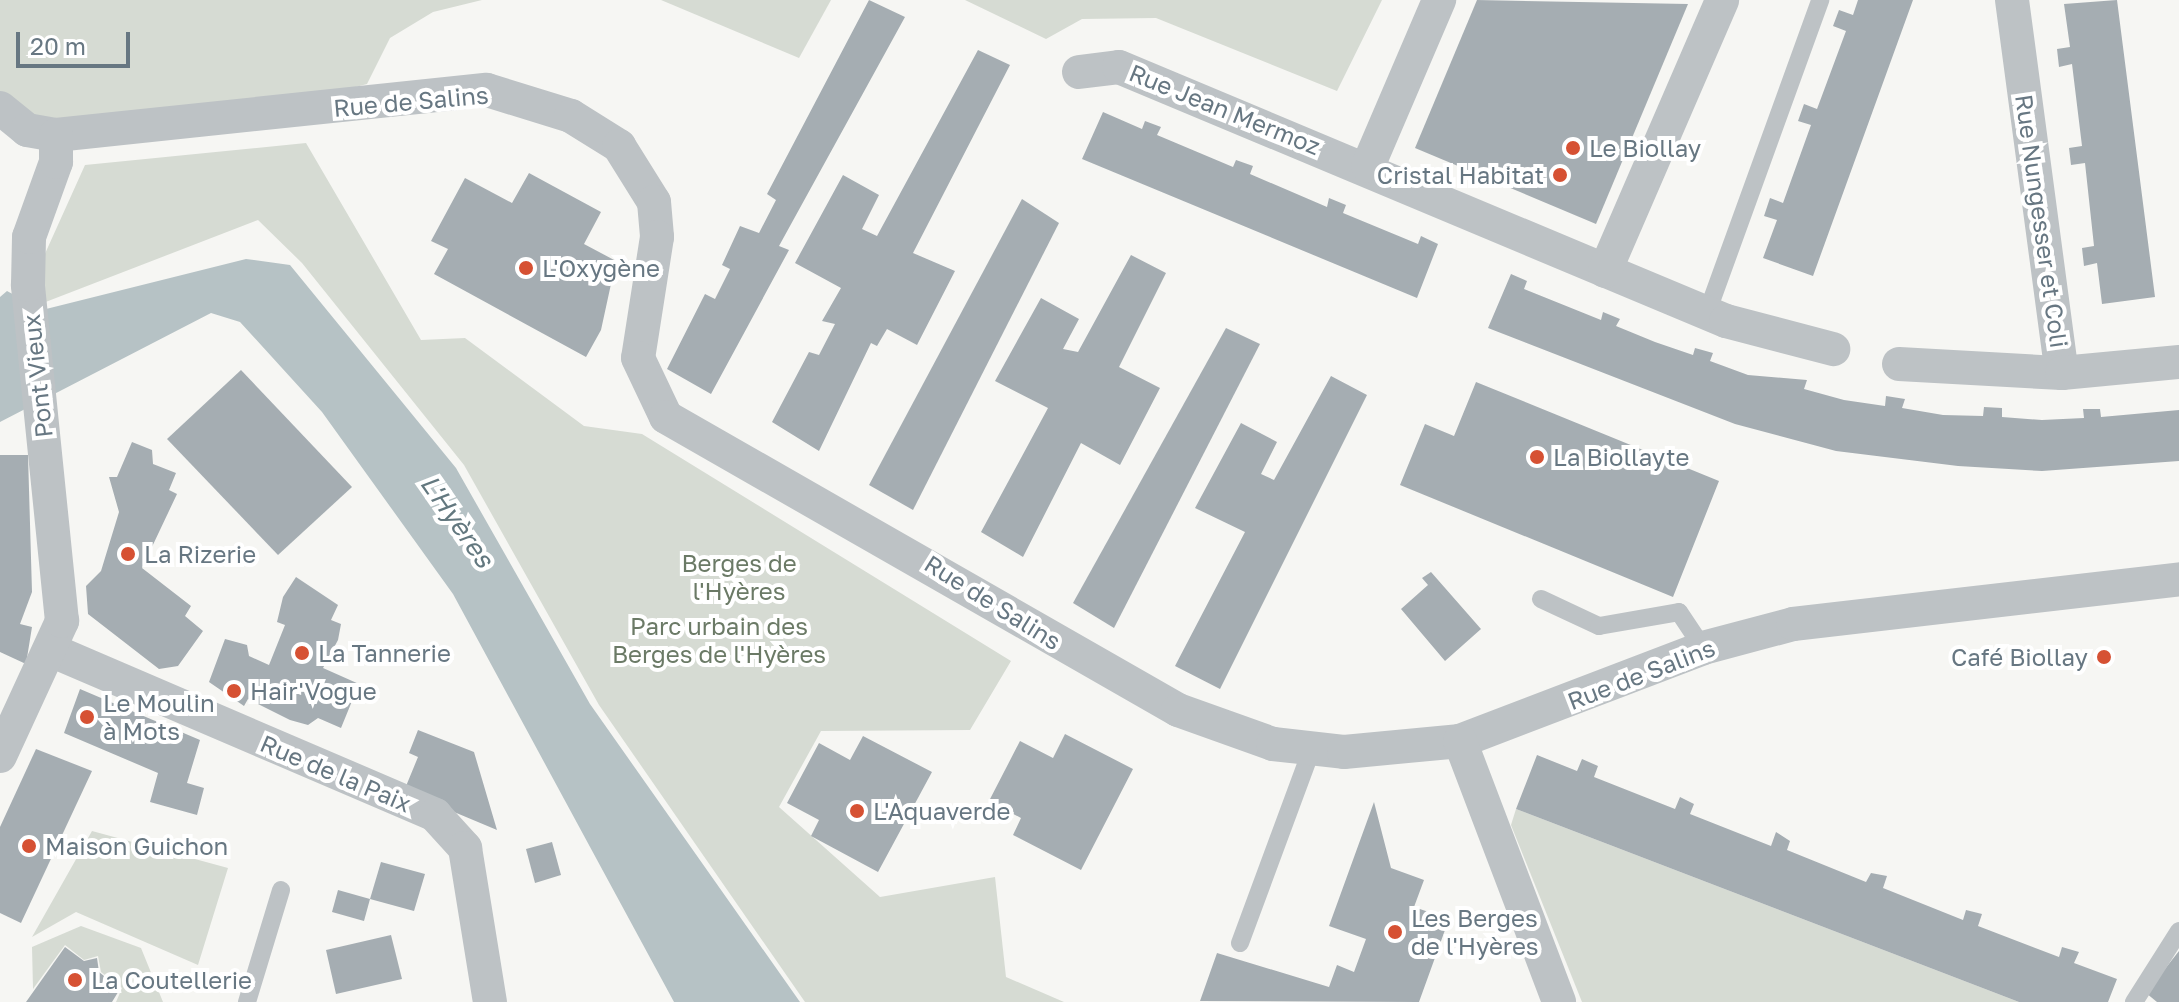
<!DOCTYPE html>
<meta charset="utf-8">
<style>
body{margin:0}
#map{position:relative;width:2179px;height:1002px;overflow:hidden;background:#f6f6f3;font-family:"Golos Text",sans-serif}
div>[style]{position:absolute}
.green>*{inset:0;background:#d6dbd3}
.water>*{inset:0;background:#b6c2c5}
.building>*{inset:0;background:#a5adb2}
.lane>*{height:18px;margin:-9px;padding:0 9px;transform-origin:9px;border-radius:9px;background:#bdc2c5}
.street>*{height:34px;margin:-17px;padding:0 17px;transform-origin:17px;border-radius:17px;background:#bdc2c5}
.dots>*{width:22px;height:22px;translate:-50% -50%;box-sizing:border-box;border:4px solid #fff;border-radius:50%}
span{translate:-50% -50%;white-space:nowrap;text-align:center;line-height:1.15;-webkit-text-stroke:8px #fff;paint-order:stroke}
.street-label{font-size:24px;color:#677782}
.poi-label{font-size:24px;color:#677782}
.left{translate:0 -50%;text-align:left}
.right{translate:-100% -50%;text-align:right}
.park-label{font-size:24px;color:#6b7a66}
.water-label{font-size:26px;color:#63787f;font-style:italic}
.scale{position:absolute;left:16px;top:32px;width:114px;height:36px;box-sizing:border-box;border:4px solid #677782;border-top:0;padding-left:10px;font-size:24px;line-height:28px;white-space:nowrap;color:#677782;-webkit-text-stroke:6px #fff;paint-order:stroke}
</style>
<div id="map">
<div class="green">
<div style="clip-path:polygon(0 0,482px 0,433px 12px,390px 38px,367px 84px,310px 99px,32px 125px,0 98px)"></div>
<div style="clip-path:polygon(661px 0,831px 0,799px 58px)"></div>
<div style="clip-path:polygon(965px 0,1382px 0,1337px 91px,1156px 18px,1082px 19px,1046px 39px)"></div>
<div style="clip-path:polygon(306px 143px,421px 340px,465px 338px,584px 426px,642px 434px,1011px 661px,970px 730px,821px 731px,779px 807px,880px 897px,995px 877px,1006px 977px,1064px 1002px,805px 1002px,599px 705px,464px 465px,302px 263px,258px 220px,43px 303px,39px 267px,85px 165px)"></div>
<div style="clip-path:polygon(1516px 809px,2019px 1002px,1582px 1002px,1511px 825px)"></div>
<div style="clip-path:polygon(92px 831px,228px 868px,198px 965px,76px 912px,32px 937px)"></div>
<div style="clip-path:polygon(81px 926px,141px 948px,163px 1002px,116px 1002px,122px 988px,101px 972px,98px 956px,84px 960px,65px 945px,33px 989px,32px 947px)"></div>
</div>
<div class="water">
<div style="clip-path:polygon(246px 259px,290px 265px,456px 468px,590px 704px,800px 1002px,674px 1002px,453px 594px,322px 412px,240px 322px,211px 313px,0 422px,0 297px,7px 291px,42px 310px)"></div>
</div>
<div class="building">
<div style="clip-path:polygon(869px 0,905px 17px,779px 246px,789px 250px,711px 394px,667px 369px,705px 294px,715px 299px,730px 269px,722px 265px,740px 226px,759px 233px,776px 200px,767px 194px)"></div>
<div style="clip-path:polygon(1477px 0,1688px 4px,1596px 224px,1415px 148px)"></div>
<div style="clip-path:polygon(1858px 0,1913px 0,1813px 276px,1763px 258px,1777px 220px,1764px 216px,1770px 198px,1783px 203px,1811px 125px,1798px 121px,1804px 104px,1817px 109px,1846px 31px,1833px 26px,1839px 10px,1853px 15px)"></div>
<div style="clip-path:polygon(2117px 0,2155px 297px,2102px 304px,2097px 263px,2084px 266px,2082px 248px,2094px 246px,2085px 163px,2071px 165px,2069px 148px,2082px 146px,2072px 64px,2059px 67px,2057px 49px,2070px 47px,2064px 4px)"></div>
<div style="clip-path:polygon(978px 50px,1010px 65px,913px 253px,955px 271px,917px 345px,887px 329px,877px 346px,871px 343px,819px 451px,772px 422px,809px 352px,819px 355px,835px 324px,822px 321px,841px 288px,795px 263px,843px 175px,879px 195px,862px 229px,877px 236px)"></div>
<div style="clip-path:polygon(1103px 112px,1142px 129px,1145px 121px,1161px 127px,1157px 135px,1233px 167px,1236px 160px,1253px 166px,1250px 174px,1327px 207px,1329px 198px,1346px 205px,1343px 213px,1418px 244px,1421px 236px,1438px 244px,1417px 298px,1082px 159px)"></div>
<div style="clip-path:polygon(529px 173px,601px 212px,584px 244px,616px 261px,601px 330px,586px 357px,434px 274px,448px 249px,431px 241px,465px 178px,512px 203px)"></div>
<div style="clip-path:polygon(1022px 199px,1059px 223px,913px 510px,869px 485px)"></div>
<div style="clip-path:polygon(1131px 255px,1166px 273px,1119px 367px,1160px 388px,1120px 465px,1081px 443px,1023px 557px,981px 532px,1048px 408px,995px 381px,1041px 298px,1079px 319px,1063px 349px,1078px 352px)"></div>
<div style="clip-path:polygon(1511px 274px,1527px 281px,1524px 289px,1601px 320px,1603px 312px,1620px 319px,1616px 326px,1655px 342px,1693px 355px,1695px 348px,1713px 353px,1710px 361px,1748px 375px,1807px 380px,1804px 389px,1844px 400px,1885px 406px,1886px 396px,1905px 399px,1902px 408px,1943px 415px,1983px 416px,1984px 407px,2002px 408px,2002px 417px,2042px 420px,2084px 418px,2083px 409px,2100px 409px,2101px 417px,2179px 410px,2179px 461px,2042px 471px,1958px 466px,1836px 451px,1735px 424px,1488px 328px)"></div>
<div style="clip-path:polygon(1226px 328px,1260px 344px,1114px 628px,1073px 603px)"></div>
<div style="clip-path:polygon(241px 370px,352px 487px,278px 555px,167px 439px)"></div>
<div style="clip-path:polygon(1331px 376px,1367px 395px,1220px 689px,1175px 666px,1245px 532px,1195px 508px,1241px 423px,1277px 442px,1261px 474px,1274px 480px)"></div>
<div style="clip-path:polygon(1476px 382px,1719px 481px,1673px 597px,1400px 485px,1425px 424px,1454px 436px)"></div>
<div style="clip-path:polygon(132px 442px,152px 450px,153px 464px,176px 473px,169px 490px,177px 494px,142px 568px,191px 606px,185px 616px,203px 631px,178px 666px,159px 669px,88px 614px,86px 586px,101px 571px,119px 512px,109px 477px,117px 477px)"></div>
<div style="clip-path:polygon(0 455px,28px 455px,32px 592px,20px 624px,32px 627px,26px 664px,0 652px)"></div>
<div style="clip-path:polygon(1431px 572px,1481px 629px,1445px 661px,1401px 609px,1428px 585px,1422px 578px)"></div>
<div style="clip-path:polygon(296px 577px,338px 605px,331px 620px,341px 624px,338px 640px,323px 668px,359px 684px,341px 728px,318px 718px,308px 725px,290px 720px,248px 699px,244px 706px,209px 682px,225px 639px,247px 645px,249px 656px,269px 665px,285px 625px,277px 622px,283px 597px)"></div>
<div style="clip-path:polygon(80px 689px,200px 740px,187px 783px,204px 788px,197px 815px,150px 802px,158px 773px,64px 733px)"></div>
<div style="clip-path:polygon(418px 730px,474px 752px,497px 830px,404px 791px,418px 757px,409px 753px)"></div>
<div style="clip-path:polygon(1065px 734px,1133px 769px,1081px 870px,1013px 835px,1021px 818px,989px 801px,1020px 741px,1053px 758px)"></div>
<div style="clip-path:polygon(863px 736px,932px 772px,878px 872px,811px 836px,819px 820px,787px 803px,819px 743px,850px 760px)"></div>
<div style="clip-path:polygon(36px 749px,92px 771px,21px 923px,0 913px,0 827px)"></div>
<div style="clip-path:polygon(1537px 755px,1577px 771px,1582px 759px,1598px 766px,1594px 777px,1675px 809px,1680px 797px,1694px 804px,1690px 814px,1771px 846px,1776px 832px,1790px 841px,1787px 850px,1866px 882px,1871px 873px,1887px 876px,1883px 888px,1963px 920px,1966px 910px,1982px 914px,1978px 926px,2059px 957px,2062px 947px,2079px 952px,2074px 963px,2117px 979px,2108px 1002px,2019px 1002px,1516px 809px)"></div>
<div style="clip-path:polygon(1374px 802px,1391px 868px,1424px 880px,1414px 907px,1449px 919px,1419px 1002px,1200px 1001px,1217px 953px,1329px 987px,1337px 965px,1354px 972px,1366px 939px,1329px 926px)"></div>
<div style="clip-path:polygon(552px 842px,561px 875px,535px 883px,526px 849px)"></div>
<div style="clip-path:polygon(381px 862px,425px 874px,414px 911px,370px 899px)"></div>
<div style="clip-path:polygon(338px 890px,370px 899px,364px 921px,332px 912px)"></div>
<div style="clip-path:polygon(391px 935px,402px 979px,336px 994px,326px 950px)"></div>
<div style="clip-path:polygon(65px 947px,84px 961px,97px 958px,99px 972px,120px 989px,112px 1002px,26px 1002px)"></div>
<div style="clip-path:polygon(2179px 951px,2179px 1002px,2157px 1002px,2146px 993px)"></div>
</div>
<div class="lane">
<div style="left:1707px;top:313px;width:333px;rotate:-70.1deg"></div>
<div style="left:1541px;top:599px;width:64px;rotate:25deg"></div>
<div style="left:1599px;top:626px;width:81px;rotate:-9.9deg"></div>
<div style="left:1679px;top:612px;width:43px;rotate:56.3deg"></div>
<div style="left:1240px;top:943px;width:208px;rotate:-69.7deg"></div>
<div style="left:247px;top:1002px;width:117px;rotate:-73.1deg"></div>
<div style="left:2134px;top:1002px;width:84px;rotate:-57.6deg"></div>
</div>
<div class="street">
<div style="left:2012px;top:0;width:376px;rotate:82.4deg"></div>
<div style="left:1079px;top:72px;width:40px;rotate:-7.1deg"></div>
<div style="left:1119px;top:67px;width:658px;rotate:22.71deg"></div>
<div style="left:1726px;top:321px;width:111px;rotate:14.7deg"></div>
<div style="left:0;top:108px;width:35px;rotate:39deg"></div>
<div style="left:27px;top:130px;width:29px;rotate:10deg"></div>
<div style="left:56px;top:135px;width:433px;rotate:-6deg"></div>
<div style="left:487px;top:90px;width:88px;rotate:17.2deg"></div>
<div style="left:571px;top:116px;width:57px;rotate:32deg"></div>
<div style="left:619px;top:146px;width:66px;rotate:58deg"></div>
<div style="left:654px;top:202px;width:35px;rotate:85deg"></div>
<div style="left:657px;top:237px;width:122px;rotate:98.9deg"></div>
<div style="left:638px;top:358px;width:65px;rotate:64.6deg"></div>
<div style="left:666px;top:417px;width:590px;rotate:29.78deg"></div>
<div style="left:1178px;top:710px;width:101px;rotate:19.7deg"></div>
<div style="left:1273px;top:744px;width:71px;rotate:6.4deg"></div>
<div style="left:1344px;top:752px;width:117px;rotate:-5.4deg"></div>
<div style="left:1460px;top:741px;width:260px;rotate:-20.9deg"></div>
<div style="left:1703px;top:648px;width:93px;rotate:-14.9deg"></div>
<div style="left:1793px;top:624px;width:389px;rotate:-6.6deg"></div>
<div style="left:1368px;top:166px;width:181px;rotate:-66.8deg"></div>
<div style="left:1605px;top:271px;width:295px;rotate:-66.6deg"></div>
<div style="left:1899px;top:364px;width:163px;rotate:3.2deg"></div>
<div style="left:2062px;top:373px;width:118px;rotate:-5.4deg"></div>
<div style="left:53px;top:651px;width:416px;rotate:23.2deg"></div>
<div style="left:435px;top:815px;width:45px;rotate:47.7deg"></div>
<div style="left:465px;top:848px;width:156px;rotate:80.8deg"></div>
<div style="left:1460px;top:741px;width:279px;rotate:69.2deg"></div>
<div style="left:0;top:756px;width:149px;rotate:-65.3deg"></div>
<div style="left:62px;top:621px;width:338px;rotate:-95.8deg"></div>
<div style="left:28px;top:285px;width:48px;rotate:-88.8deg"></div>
<div style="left:29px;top:237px;width:80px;rotate:-70.2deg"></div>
<div style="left:56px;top:162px;width:27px;rotate:-90deg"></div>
</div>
<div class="dots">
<div style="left:1573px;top:148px;background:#d65133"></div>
<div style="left:1560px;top:175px;background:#d65133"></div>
<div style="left:526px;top:268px;background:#d65133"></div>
<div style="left:1537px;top:457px;background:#d65133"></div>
<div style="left:128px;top:554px;background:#d65133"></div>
<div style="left:302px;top:653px;background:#d65133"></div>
<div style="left:2104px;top:657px;background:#d65133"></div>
<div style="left:234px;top:691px;background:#d65133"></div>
<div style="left:87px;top:717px;background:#d65133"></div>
<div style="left:857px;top:811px;background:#d65133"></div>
<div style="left:29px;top:846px;background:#d65133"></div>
<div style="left:1395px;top:932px;background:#d65133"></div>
<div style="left:75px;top:980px;background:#d65133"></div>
</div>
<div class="street-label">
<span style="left:411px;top:101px;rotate:-5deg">Rue de Salins</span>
<span style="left:1225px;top:109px;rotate:22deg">Rue Jean Mermoz</span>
<span style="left:2042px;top:221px;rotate:82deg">Rue Nungesser et Coli</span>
<span style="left:37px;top:376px;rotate:-96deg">Pont Vieux</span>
<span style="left:993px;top:602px;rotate:32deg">Rue de Salins</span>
<span style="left:1641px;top:674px;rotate:-21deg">Rue de Salins</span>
<span style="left:336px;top:773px;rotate:23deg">Rue de la Paix</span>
</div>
<div class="poi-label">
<span class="left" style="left:1589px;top:148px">Le Biollay</span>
<span class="right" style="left:1544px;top:175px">Cristal Habitat</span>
<span class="left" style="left:542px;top:268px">L'Oxygène</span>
<span class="left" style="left:1553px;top:457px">La Biollayte</span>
<span class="left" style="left:144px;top:554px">La Rizerie</span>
<span class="left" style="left:318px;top:653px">La Tannerie</span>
<span class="right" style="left:2088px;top:657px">Café Biollay</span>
<span class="left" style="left:250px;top:691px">Hair'Vogue</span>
<span class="left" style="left:103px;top:717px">Le Moulin<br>à Mots</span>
<span class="left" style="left:873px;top:811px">L'Aquaverde</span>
<span class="left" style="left:45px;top:846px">Maison Guichon</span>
<span class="left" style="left:1411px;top:932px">Les Berges<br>de l'Hyères</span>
<span class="left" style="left:91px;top:980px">La Coutellerie</span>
</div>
<div class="park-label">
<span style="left:739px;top:577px">Berges de<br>l'Hyères</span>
<span style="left:719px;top:640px">Parc urbain des<br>Berges de l'Hyères</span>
</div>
<div class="water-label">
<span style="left:457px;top:521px;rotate:55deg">L'Hyères</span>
</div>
<div class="scale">20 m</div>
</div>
